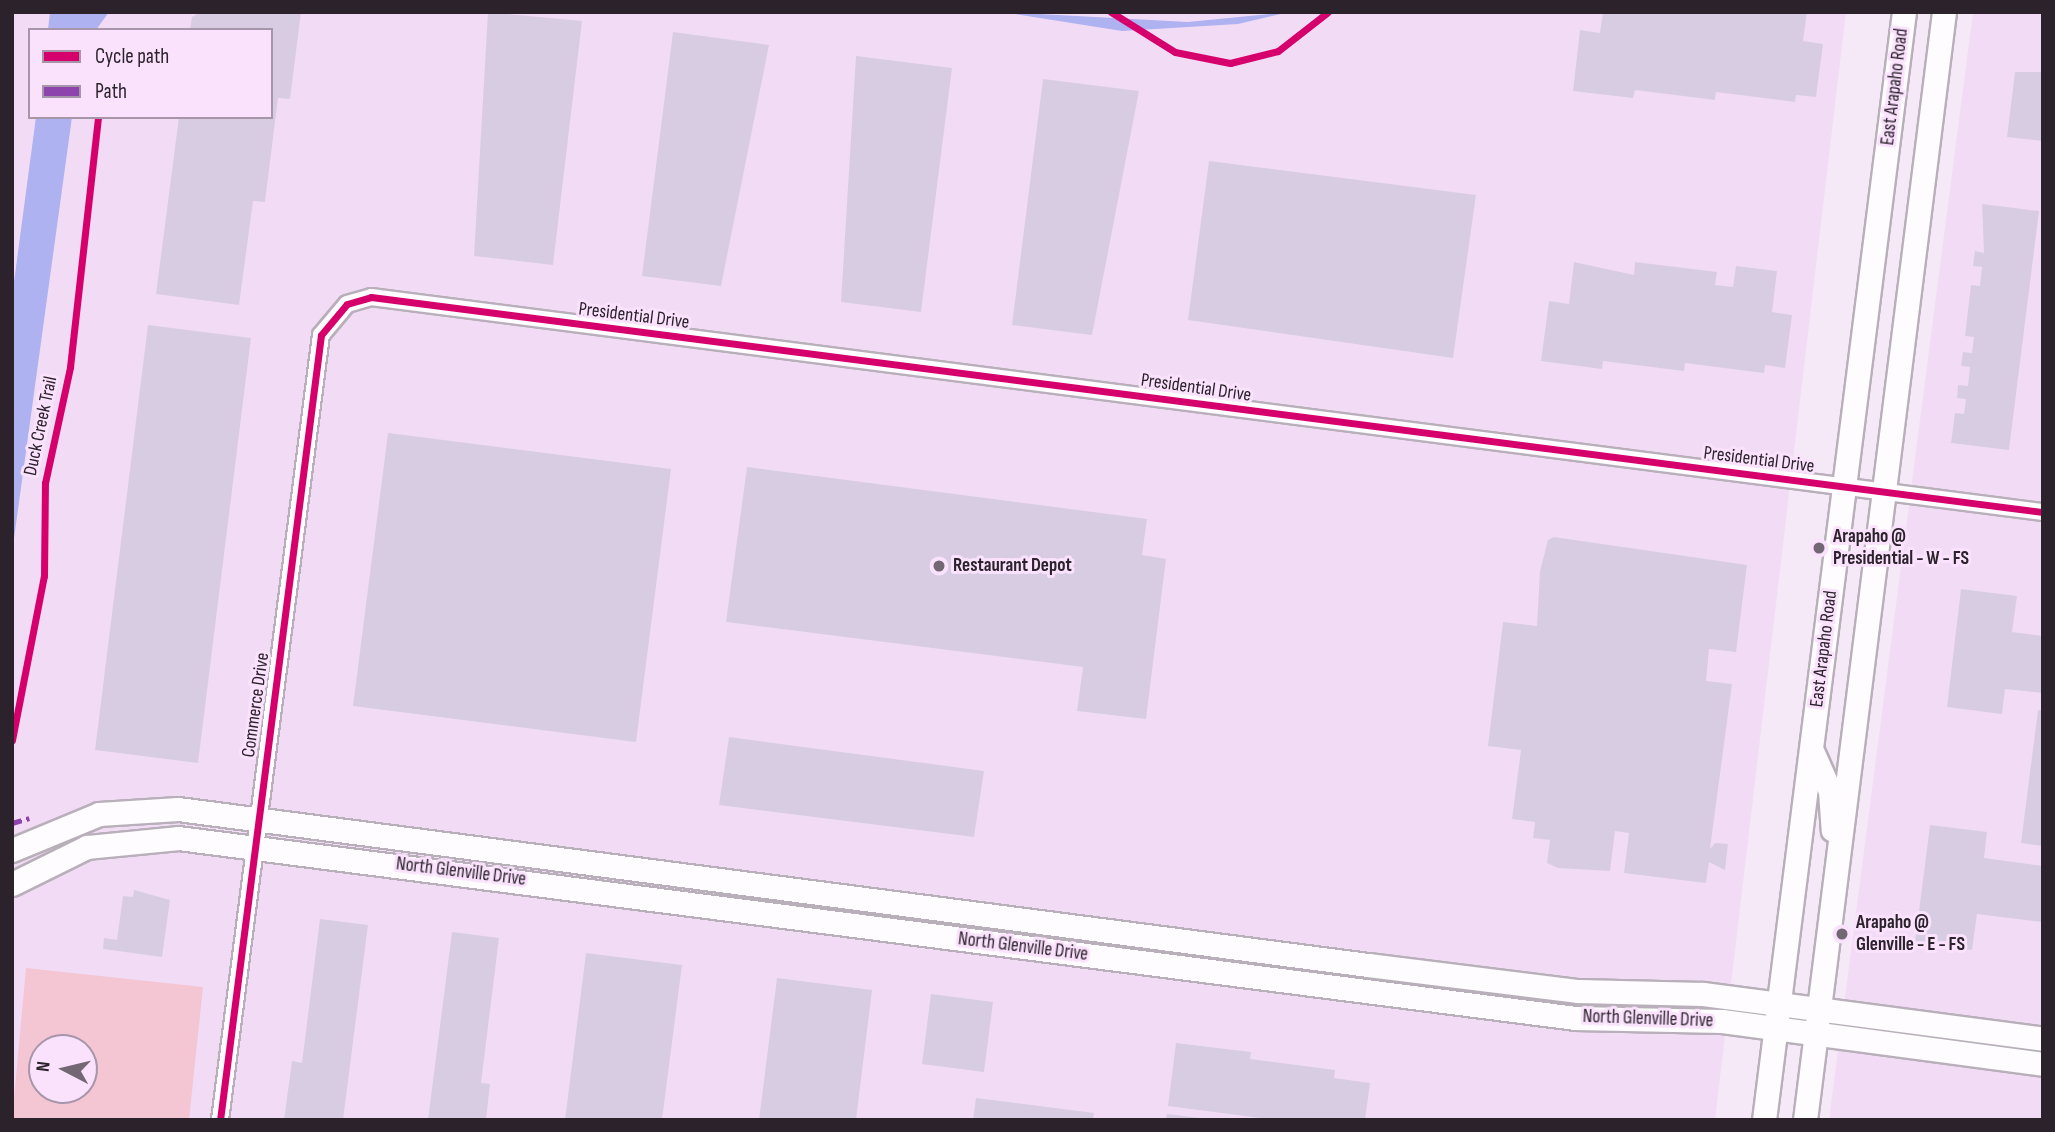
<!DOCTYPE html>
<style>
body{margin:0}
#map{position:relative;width:2055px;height:1132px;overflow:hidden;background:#f5e8f7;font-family:"Sofia Sans Condensed",sans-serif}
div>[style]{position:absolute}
.built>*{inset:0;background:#f2dcf5}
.green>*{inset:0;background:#f4c5d3}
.water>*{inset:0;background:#aeb2f0}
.building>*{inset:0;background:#d8cce3}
.roads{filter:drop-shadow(2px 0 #b8afba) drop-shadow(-2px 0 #b8afba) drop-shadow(0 2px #b8afba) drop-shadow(0 -2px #b8afba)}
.street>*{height:16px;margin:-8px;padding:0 8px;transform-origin:8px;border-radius:8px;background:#fefcfe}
.secondary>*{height:23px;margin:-11.5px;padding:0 11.5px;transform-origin:11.5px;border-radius:11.5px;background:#fefcfe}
.quiet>*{height:5px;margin-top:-2.5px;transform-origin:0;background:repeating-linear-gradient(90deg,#8e44ad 0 10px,transparent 0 15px)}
.cycleway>*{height:7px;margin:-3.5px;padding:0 3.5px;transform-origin:3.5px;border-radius:3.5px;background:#d6006c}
.dots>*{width:19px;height:19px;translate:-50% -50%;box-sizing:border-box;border:4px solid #fae2fd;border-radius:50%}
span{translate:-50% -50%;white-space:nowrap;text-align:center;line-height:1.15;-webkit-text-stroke:6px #fae2fd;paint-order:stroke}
.street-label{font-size:19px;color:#2b222c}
.poi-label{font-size:19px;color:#2b222c;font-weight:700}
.left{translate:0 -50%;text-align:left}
.frame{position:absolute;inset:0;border:14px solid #2b222c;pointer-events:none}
.legend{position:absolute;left:28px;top:28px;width:245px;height:91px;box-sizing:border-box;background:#fae2fd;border:2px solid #a795a9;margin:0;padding:9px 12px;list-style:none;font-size:21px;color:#2b222c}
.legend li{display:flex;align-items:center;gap:14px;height:35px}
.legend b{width:35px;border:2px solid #a795a9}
.north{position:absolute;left:28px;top:1034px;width:70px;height:70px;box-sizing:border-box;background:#fae2fd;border:2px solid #a795a9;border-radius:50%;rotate:277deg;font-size:19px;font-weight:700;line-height:28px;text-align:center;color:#2b222c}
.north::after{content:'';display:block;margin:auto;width:24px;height:32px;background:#726773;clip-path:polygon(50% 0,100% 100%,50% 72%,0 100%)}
</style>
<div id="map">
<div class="built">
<div style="clip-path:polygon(evenodd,12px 12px,1846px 12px,1715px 1120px,12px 1120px,12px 12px,30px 30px,271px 30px,271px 117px,30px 117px,30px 30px,12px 12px,42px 1048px,84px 1048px,84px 1090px,42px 1090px,42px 1048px)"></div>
<div style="clip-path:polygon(1973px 12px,2043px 12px,2043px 1120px,1829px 1120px)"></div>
</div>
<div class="green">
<div style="clip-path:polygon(evenodd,26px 968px,203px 987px,189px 1120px,12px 1120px,26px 968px,42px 1048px,84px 1048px,84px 1090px,42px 1090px,42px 1048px)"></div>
</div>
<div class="water">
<div style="clip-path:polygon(50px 12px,109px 12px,96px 30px,48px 30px)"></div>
<div style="clip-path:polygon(1002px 12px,1188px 22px,1289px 12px,1238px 24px,1122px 31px)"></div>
<div style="clip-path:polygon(36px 117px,72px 117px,12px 553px,12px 297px)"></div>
</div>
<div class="building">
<div style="clip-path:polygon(201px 12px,301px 12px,290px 99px,278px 98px,265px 202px,253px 201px,239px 305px,156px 294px,179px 117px,271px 117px,271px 30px,190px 30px,192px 17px)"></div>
<div style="clip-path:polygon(488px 12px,582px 21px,553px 265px,474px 256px)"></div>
<div style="clip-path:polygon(1603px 12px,1807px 12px,1803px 41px,1823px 44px,1816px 97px,1796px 95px,1795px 102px,1716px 92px,1715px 100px,1635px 90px,1633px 98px,1573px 91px,1580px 30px,1600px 33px)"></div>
<div style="clip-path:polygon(673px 32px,769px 45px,721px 286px,642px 276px)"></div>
<div style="clip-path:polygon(856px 56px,952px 68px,921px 312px,841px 302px)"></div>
<div style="clip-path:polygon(2015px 72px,2043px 72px,2043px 141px,2007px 137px)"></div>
<div style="clip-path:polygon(1043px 79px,1139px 91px,1092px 335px,1012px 325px)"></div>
<div style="clip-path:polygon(1209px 161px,1476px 195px,1453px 358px,1188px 320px)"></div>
<div style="clip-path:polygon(1982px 204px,2039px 211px,2009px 450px,1951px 443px,1955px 413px,1964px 414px,1966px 399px,1957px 398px,1958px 385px,1968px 386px,1970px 367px,1961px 366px,1963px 352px,1972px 353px,1974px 337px,1965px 336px,1971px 285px,1980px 286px,1982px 267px,1973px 266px,1975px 251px,1984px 253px)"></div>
<div style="clip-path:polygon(1574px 262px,1634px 275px,1635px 262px,1717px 272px,1715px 285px,1733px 287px,1736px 266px,1777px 271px,1772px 312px,1792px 315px,1785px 368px,1765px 365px,1764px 373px,1685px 363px,1684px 371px,1603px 361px,1602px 369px,1541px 361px,1549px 301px,1569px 304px)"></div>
<div style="clip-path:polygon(148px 325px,251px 338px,198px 763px,95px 750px)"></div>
<div style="clip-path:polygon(388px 433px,671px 469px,636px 742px,353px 706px)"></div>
<div style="clip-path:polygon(747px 467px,1147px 519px,1142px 555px,1166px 559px,1146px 719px,1077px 711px,1083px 667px,726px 622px)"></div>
<div style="clip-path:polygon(1554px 537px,1747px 565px,1736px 652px,1709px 649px,1706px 681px,1732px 684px,1710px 849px,1715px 843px,1728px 844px,1725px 870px,1709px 862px,1706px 883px,1624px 873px,1629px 833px,1615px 831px,1610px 871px,1558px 868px,1547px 863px,1550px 840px,1533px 838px,1535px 822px,1512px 819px,1521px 750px,1488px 746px,1503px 622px,1537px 626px,1540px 571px,1548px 540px)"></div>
<div style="clip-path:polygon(1961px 589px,2017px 596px,2012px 632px,2043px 636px,2043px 693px,2005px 689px,2002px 714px,1947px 707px)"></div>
<div style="clip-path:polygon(2038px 710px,2043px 711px,2043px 846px,2021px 843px)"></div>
<div style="clip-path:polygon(729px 737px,984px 771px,974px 837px,719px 805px)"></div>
<div style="clip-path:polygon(1930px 825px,1987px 832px,1984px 858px,2043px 866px,2043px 922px,1977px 914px,1972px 950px,1915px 943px)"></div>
<div style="clip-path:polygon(134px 890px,170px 900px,162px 957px,103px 949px,104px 938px,117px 940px,123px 896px,133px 897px)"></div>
<div style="clip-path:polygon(320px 919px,368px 925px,343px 1120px,284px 1120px,292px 1061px,302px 1063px)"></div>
<div style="clip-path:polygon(452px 932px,499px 938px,481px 1083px,490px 1084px,486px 1120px,428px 1120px)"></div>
<div style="clip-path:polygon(586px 953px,682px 965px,662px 1120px,565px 1120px)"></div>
<div style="clip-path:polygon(777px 978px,872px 990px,856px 1120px,759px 1120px)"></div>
<div style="clip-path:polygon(931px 994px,993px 1002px,984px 1072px,922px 1064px)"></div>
<div style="clip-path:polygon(1176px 1043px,1251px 1052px,1250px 1059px,1335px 1070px,1334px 1078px,1370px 1083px,1365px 1120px,1275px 1120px,1168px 1106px)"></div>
<div style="clip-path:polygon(976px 1098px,1094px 1113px,1093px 1120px,973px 1120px)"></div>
<div style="clip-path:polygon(1167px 1114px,1200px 1118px,1199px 1120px,1166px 1120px)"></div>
</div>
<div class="roads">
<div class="street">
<div style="left:220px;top:1120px;width:791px;rotate:-82.67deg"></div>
<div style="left:321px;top:335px;width:40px;rotate:-50deg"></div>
<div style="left:347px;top:304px;width:25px;rotate:-16deg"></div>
<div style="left:371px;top:297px;width:1686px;rotate:7.33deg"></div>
</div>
<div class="secondary">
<div style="left:1813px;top:753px;width:42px;rotate:65.9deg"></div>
<div style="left:1830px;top:791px;width:39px;rotate:86deg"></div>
<div style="left:12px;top:850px;width:94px;rotate:-22.5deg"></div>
<div style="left:99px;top:814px;width:79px;rotate:-3.6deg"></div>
<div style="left:178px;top:809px;width:1200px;rotate:7.47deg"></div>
<div style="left:1368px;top:965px;width:212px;rotate:7.1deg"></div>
<div style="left:1578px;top:991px;width:125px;rotate:1.4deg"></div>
<div style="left:1703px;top:994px;width:343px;rotate:7.5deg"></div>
<div style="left:12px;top:884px;width:84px;rotate:-26.3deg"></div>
<div style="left:87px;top:847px;width:91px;rotate:-5.6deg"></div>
<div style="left:178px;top:838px;width:1409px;rotate:7.34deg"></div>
<div style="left:1575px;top:1018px;width:147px;rotate:1.2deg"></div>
<div style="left:1722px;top:1021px;width:324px;rotate:7.6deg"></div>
<div style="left:1764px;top:1120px;width:1117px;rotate:-82.8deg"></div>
<div style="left:1805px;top:1120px;width:1117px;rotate:-82.85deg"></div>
</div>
</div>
<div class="quiet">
<div style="left:12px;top:823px;width:18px;rotate:-16deg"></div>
</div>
<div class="cycleway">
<div style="left:1111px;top:12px;width:75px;rotate:32deg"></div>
<div style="left:1175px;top:52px;width:56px;rotate:11.3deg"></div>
<div style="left:1230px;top:63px;width:49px;rotate:-14deg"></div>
<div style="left:1278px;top:51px;width:63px;rotate:-38deg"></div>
<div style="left:12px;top:740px;width:167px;rotate:-79deg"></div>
<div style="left:44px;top:576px;width:93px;rotate:-89.4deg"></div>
<div style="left:45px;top:483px;width:119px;rotate:-77.8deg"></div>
<div style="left:70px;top:367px;width:252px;rotate:-83.6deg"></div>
<div style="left:220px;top:1120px;width:791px;rotate:-82.67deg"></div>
<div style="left:321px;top:335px;width:40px;rotate:-50deg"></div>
<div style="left:347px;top:304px;width:25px;rotate:-16deg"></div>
<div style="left:371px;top:297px;width:1686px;rotate:7.33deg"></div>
</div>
<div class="dots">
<div style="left:1819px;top:548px;background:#726773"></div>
<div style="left:939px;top:566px;background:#726773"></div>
<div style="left:1842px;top:934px;background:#726773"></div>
</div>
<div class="street-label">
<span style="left:1895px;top:87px;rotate:-83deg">East Arapaho Road</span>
<span style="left:634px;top:316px;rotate:7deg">Presidential Drive</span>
<span style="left:1196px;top:388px;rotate:8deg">Presidential Drive</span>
<span style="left:41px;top:426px;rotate:-78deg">Duck Creek Trail</span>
<span style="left:1759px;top:460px;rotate:7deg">Presidential Drive</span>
<span style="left:1824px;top:649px;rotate:-83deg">East Arapaho Road</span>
<span style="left:256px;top:705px;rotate:-82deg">Commerce Drive</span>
<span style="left:461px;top:872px;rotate:7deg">North Glenville Drive</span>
<span style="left:1023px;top:947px;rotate:7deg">North Glenville Drive</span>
<span style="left:1648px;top:1019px;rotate:2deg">North Glenville Drive</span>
</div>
<div class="poi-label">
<span class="left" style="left:1833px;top:548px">Arapaho @<br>Presidential - W - FS</span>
<span class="left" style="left:953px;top:566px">Restaurant Depot</span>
<span class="left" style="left:1856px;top:934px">Arapaho @<br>Glenville - E - FS</span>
</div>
<div class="frame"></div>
<ul class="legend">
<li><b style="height:9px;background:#d6006c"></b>Cycle path</li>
<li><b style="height:9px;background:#8e44ad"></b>Path</li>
</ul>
<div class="north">N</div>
</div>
